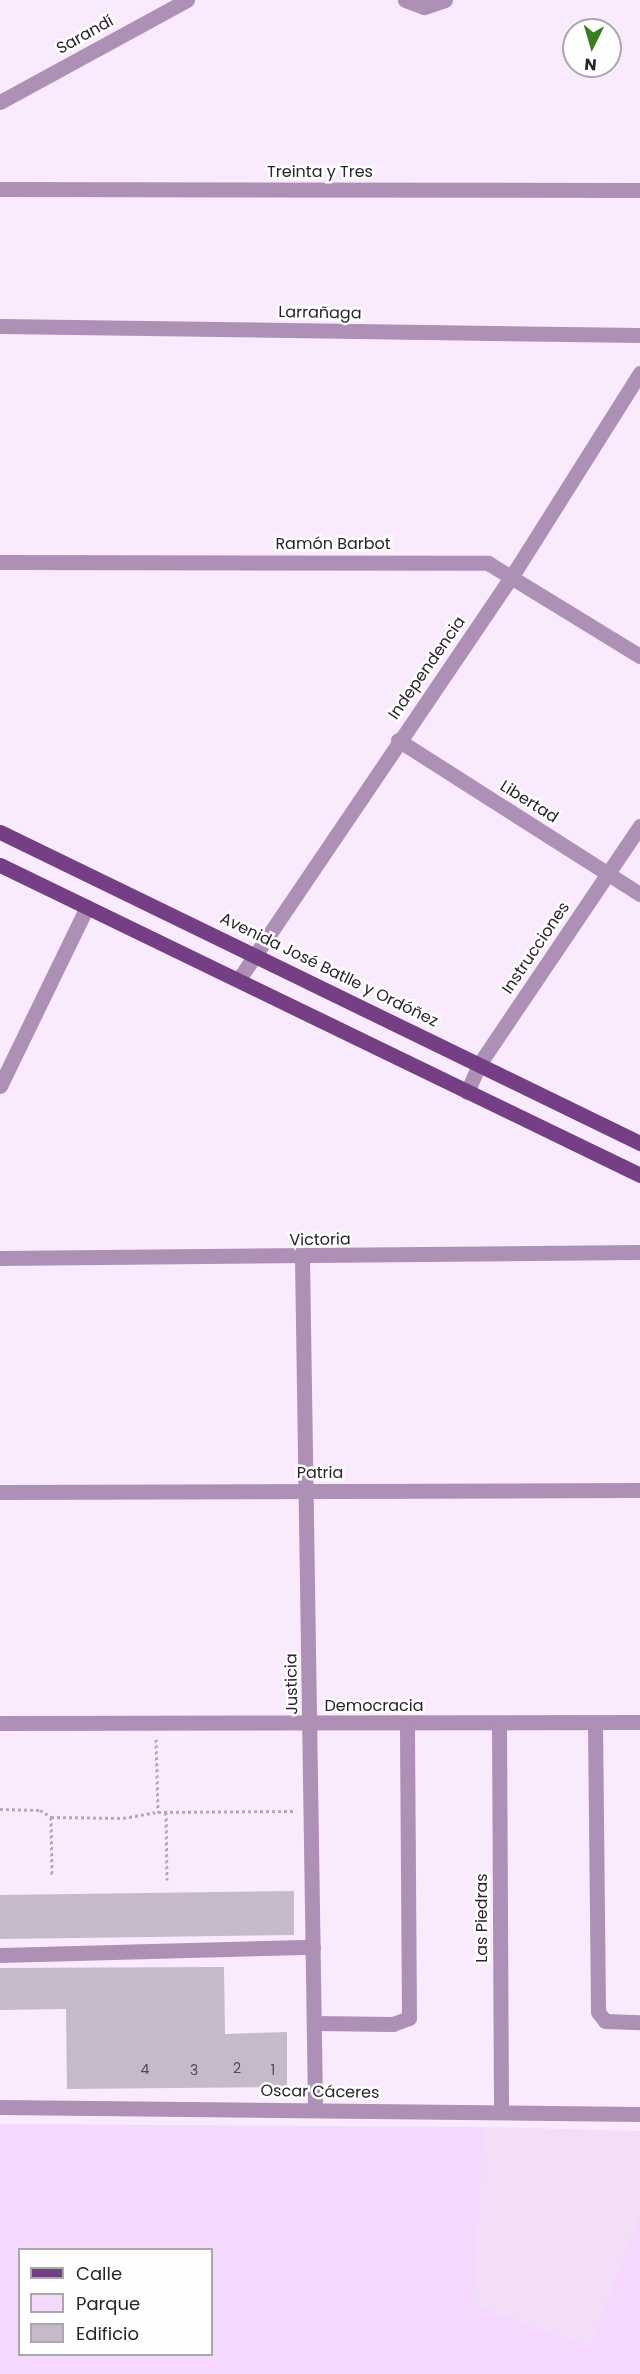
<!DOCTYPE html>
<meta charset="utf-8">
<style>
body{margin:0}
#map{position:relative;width:640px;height:2374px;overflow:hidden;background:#f9ebfd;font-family:Poppins,sans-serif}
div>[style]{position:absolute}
.built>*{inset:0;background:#f2dff7}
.green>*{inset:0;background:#f4d8fd}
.building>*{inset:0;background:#c6b9ca}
.path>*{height:3px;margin-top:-1.5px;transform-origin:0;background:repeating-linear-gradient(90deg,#b4a9b8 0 3px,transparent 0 6px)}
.minor>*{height:15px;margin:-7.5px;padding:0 7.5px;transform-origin:7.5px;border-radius:7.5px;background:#ae90b7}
.tertiary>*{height:15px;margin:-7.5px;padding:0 7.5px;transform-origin:7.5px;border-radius:7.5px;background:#ae90b7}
.primary>*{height:15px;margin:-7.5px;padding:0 7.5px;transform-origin:7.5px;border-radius:7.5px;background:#743f84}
span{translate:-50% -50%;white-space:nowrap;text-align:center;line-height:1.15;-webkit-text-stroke:5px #fefefe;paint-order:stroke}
.number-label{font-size:14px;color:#504953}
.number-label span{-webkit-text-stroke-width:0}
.street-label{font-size:16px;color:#29242b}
.legend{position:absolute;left:18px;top:2248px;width:195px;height:108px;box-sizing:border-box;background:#fefefe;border:2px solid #a9a7aa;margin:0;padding:8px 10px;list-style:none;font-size:18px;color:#29242b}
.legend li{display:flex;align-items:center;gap:12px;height:30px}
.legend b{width:30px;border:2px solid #a9a7aa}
.north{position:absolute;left:562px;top:18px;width:60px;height:60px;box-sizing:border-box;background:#fefefe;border:2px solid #a9a7aa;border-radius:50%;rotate:185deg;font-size:16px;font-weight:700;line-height:24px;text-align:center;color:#29242b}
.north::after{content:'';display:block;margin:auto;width:21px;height:27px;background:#3a7e20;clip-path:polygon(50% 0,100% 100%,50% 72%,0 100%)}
</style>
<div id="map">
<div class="built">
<div style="clip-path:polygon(484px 2127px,640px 2131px,640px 2212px,590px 2345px,474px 2305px)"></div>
</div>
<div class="green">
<div style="clip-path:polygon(evenodd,0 2124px,484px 2127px,474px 2305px,590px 2345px,640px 2212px,640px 2374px,0 2374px,0 2124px,20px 2250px,212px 2250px,212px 2354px,20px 2354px,20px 2250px)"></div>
</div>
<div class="building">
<div style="clip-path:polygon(294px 1891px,294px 1935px,0 1939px,0 1895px)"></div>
<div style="clip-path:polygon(224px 1967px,225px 2034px,287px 2032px,287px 2087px,67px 2089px,66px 2009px,0 2010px,0 1968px)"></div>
</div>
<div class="path">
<div style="left:156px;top:1739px;width:73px;rotate:88.4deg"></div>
<div style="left:0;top:1809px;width:40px;rotate:1.4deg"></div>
<div style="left:40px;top:1810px;width:13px;rotate:32deg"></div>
<div style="left:51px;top:1817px;width:72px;rotate:0.8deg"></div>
<div style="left:123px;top:1818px;width:36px;rotate:-10deg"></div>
<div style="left:158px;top:1812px;width:137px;rotate:-0.4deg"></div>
<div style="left:166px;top:1812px;width:68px;rotate:89.2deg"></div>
<div style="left:51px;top:1817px;width:59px;rotate:89deg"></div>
</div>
<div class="minor">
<div style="left:405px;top:0;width:20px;rotate:20deg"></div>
<div style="left:424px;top:7px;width:22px;rotate:-18deg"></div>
<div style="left:0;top:102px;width:213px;rotate:-28.6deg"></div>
<div style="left:0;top:189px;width:640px;rotate:0.09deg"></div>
<div style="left:0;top:326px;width:640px;rotate:0.81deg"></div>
<div style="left:0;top:562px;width:488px;rotate:0.1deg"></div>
<div style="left:488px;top:563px;width:178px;rotate:31.5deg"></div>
<div style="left:398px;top:740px;width:287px;rotate:32.5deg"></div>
<div style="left:239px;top:979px;width:487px;rotate:-55.9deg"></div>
<div style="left:512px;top:576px;width:240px;rotate:-57.8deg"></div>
<div style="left:0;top:1086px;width:199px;rotate:-64.1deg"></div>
<div style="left:467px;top:1092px;width:32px;rotate:-66deg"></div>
<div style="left:480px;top:1063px;width:286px;rotate:-56deg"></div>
<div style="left:0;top:1258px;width:640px;rotate:-0.54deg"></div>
<div style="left:302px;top:1258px;width:851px;rotate:89.12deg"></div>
<div style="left:0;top:1492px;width:640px;rotate:-0.18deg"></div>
<div style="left:0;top:1723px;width:640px;rotate:-0.09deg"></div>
<div style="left:499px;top:1723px;width:389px;rotate:89.7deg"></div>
<div style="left:595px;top:1723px;width:289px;rotate:89.4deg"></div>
<div style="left:598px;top:2012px;width:11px;rotate:52deg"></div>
<div style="left:605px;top:2021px;width:35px;rotate:2deg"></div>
<div style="left:0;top:1955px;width:313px;rotate:-1.5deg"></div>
<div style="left:314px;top:2023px;width:79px;rotate:0.7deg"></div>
<div style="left:393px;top:2024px;width:17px;rotate:-21deg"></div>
<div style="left:409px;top:2018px;width:294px;rotate:-90.4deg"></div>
</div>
<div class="tertiary">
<div style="left:0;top:2107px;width:640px;rotate:0.63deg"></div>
</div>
<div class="primary">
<div style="left:0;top:832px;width:712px;rotate:25.92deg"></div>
<div style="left:0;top:865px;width:711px;rotate:25.84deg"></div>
</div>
<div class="number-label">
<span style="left:237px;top:2068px">2</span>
<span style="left:145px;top:2069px">4</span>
<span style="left:194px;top:2070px">3</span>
<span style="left:273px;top:2070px">1</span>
</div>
<div class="street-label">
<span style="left:85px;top:35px;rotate:-29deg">Sarandí</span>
<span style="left:320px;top:172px">Treinta y Tres</span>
<span style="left:320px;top:313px;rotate:1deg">Larrañaga</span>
<span style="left:333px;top:544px">Ramón Barbot</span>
<span style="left:427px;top:668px;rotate:-55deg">Independencia</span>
<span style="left:529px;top:802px;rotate:32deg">Libertad</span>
<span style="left:536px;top:948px;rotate:-56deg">Instrucciones</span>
<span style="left:329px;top:970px;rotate:26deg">Avenida José Batlle y Ordóñez</span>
<span style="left:320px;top:1240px;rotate:-1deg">Victoria</span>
<span style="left:320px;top:1473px">Patria</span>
<span style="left:292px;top:1684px;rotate:-91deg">Justicia</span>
<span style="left:374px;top:1706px">Democracia</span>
<span style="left:482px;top:1918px;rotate:-90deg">Las Piedras</span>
<span style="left:320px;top:2092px;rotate:1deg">Oscar Cáceres</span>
</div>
<ul class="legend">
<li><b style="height:8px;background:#743f84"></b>Calle</li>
<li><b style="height:16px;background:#f4d8fd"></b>Parque</li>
<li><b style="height:16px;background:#c6b9ca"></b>Edificio</li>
</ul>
<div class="north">N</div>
</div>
